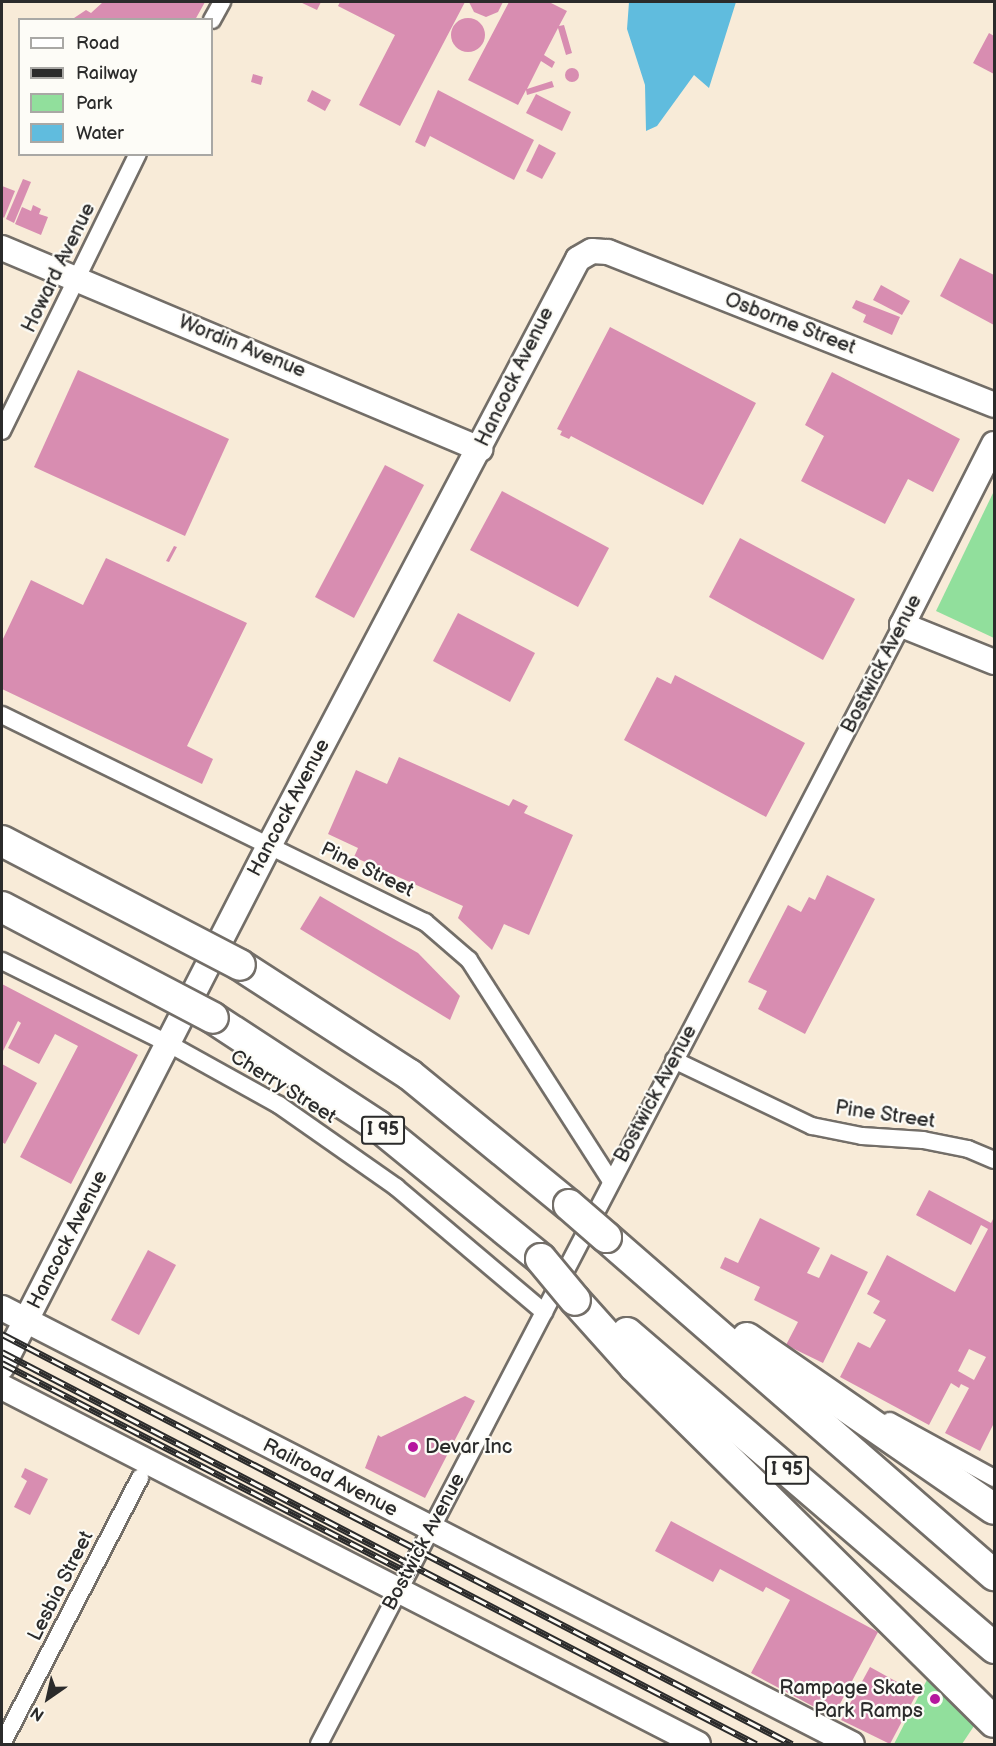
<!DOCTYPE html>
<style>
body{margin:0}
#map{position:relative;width:996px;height:1746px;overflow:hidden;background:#f8ebd8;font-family:"Balsamiq Sans",sans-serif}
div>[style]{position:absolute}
.green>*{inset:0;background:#91df9c}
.water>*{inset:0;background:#60bcde}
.building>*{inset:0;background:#d88db1}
.round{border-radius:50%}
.roads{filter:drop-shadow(2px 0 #736e68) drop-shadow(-2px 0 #736e68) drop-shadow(0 2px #736e68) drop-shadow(0 -2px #736e68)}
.street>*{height:16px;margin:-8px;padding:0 8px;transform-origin:8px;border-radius:8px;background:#fff}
.secondary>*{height:24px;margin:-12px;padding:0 12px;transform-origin:12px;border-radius:12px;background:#fff}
.highway>*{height:30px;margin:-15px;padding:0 15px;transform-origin:15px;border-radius:15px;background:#fff}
.rail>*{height:7px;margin-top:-3.5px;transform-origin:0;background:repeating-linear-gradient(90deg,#fdfcf7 0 14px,#2b2b2b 0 28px);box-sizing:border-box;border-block:2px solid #2b2b2b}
.bridges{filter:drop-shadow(2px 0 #736e68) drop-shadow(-2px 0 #736e68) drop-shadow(0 2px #736e68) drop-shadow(0 -2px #736e68)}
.highway-bridge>*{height:30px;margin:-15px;padding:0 15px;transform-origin:15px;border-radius:15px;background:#fff}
.dots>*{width:16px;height:16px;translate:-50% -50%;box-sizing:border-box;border:3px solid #fdfcf7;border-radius:50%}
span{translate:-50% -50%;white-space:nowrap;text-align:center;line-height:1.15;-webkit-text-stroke:4.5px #fdfcf7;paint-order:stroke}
.shield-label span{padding:2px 4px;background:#fdfcf7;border:2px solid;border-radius:4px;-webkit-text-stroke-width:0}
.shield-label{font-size:18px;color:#2b2b2b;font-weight:700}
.street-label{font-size:20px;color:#2b2b2b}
.poi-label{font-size:20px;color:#2b2b2b}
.left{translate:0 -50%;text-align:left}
.right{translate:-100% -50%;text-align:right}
.frame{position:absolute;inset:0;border:3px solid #2b2b2b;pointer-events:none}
.legend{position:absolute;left:18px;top:18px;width:195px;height:138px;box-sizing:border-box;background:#fdfcf7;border:2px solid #a9a8a5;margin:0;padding:8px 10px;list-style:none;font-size:18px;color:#2b2b2b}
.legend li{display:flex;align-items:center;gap:12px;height:30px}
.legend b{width:30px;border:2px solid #a9a8a5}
.north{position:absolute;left:18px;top:1668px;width:60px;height:60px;-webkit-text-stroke:4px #fdfcf7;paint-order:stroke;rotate:214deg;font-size:16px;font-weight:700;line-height:24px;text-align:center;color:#2b2b2b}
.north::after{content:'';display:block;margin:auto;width:21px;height:27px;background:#2b2b2b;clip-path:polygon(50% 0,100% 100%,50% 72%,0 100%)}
</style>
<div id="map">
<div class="green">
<div style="clip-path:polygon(994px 491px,994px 638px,936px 611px)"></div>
<div style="clip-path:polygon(929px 1676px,976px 1723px,962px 1744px,894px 1744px)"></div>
</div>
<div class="water">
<div style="clip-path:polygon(629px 2px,736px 2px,709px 88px,694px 75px,657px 126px,646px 131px,645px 85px,627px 29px)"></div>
</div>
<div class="building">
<div style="clip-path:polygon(103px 2px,205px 2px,195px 20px,71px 20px,86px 10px,91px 13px)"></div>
<div style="clip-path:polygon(300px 2px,321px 2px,317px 10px)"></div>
<div style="clip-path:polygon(340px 2px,465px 2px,400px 126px,359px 105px,395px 35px,338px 6px)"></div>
<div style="clip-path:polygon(469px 2px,503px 2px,498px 12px,486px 17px,474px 12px)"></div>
<div style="clip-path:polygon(509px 2px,549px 2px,567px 11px,559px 26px,564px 25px,572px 53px,566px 55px,558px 28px,544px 55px,555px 62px,552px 68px,541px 61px,527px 89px,552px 81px,554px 87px,527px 95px,526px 90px,518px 105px,468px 80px)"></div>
<div class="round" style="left:451px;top:18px;width:34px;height:34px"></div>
<div style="clip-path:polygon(989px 33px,994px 36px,994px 74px,973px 63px)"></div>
<div class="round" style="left:565px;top:68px;width:14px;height:14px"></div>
<div style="clip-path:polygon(253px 74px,263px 77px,261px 85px,251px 82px)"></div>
<div style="clip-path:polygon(312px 90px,331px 100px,325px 111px,307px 101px)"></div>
<div style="clip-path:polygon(438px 90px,534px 140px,514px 180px,430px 136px,425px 147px,415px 142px)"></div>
<div style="clip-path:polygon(536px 94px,571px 112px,562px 131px,526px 113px)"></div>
<div style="clip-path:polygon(539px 144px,556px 153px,542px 179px,526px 171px)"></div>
<div style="clip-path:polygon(23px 179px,31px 182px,14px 223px,6px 219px)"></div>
<div style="clip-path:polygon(2px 186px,15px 191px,4px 218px,2px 216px)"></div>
<div style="clip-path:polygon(33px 205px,41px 209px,39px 214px,48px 217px,41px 235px,15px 224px,22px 207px,31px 211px)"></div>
<div style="clip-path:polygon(960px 258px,994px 275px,994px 325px,940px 296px)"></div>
<div style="clip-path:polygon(881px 285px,910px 301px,902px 315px,873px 300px)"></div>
<div style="clip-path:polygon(856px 300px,900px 317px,892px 335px,863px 322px,866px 315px,852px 308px)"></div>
<div style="clip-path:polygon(610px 327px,756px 403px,703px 505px,571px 436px,569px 439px,560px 435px,562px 431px,557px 429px)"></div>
<div style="clip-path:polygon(78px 370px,229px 439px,185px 536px,34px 467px)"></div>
<div style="clip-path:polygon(832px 372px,960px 439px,933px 492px,908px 479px,885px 524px,801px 481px,824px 436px,805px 425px)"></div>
<div style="clip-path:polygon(385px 465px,424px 485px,354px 618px,315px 597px)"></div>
<div style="clip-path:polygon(502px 491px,609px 548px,578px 607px,470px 550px)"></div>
<div style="clip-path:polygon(740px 538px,855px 599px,823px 660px,709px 597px)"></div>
<div style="clip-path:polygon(174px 546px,177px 547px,169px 562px,166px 561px)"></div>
<div style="clip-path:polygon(106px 558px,247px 623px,187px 746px,213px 759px,202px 784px,2px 689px,2px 641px,31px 580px,83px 605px)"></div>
<div style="clip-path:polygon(458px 613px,535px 653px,510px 702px,433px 661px)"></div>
<div style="clip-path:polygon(675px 675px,805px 743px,766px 817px,624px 740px,657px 677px,671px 684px)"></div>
<div style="clip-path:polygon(399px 757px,509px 806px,513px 799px,528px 806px,524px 813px,573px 835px,529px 935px,504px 924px,492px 950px,458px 918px,463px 906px,354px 857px,358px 848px,328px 834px,356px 770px,387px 784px)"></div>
<div style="clip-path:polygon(827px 875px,875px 899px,805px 1034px,758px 1009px,767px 991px,748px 982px,788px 905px,801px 912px,809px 897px,815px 900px)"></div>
<div style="clip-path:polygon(320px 896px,418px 953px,460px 996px,450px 1020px,300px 929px)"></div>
<div style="clip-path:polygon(2px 984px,138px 1055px,71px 1184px,20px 1157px,78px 1046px,55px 1034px,39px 1064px,8px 1048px,21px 1023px,18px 1021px,2px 1053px)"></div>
<div style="clip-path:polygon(2px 1064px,37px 1083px,5px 1144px,2px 1142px)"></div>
<div style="clip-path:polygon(evenodd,929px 1190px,991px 1223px,994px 1217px,994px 1423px,980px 1451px,945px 1433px,969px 1388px,961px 1384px,959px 1388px,951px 1383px,929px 1425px,840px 1377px,858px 1342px,870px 1348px,886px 1320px,873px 1313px,880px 1301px,867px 1294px,887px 1255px,955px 1292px,988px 1229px,981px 1225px,971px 1245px,916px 1215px,929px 1190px,969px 1349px,986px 1357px,974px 1380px,958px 1371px,969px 1349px)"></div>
<div style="clip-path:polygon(760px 1218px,820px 1248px,807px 1273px,819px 1278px,831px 1254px,868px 1272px,823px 1363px,786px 1345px,798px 1322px,754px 1300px,760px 1287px,720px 1268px,725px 1257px,738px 1263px)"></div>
<div style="clip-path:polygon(148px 1250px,176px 1265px,139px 1335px,111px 1320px)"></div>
<div style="clip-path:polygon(465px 1396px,475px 1401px,425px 1498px,365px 1468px,378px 1435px,381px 1437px)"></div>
<div style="clip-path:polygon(25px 1468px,48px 1479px,30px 1515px,14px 1507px,27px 1481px,21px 1477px)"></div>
<div style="clip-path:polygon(671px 1521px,878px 1632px,833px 1717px,751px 1673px,790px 1600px,766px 1587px,763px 1592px,720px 1569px,713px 1582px,655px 1551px)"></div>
<div style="clip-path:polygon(870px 1667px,917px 1693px,890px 1744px,841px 1720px)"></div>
</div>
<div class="roads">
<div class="street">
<div style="left:212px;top:20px;width:21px;rotate:-61deg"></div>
<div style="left:2px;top:431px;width:309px;rotate:-63.9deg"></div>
<div style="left:2px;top:715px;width:471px;rotate:26.1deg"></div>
<div style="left:425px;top:922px;width:58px;rotate:40.8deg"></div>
<div style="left:469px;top:960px;width:263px;rotate:57.3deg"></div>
<div style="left:2px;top:961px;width:186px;rotate:26.4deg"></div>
<div style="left:169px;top:1044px;width:126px;rotate:29deg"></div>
<div style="left:279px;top:1105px;width:143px;rotate:35deg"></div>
<div style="left:396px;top:1187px;width:194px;rotate:40.2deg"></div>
<div style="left:674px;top:1060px;width:153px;rotate:25.6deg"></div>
<div style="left:812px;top:1126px;width:51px;rotate:11.3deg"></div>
<div style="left:862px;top:1136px;width:61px;rotate:3.8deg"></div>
<div style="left:923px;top:1140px;width:46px;rotate:11.3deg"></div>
<div style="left:968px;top:1149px;width:28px;rotate:23deg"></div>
<div style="left:890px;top:1421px;width:119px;rotate:28.7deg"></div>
<div style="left:2px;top:1744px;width:300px;rotate:-62.6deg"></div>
<div style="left:319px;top:1744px;width:1262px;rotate:-62.48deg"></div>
</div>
<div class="secondary">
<div style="left:2px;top:248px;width:519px;rotate:22.81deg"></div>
<div style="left:994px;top:444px;width:203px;rotate:116.9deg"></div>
<div style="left:902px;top:625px;width:99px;rotate:21.9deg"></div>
<div style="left:2px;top:1308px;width:955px;rotate:27.16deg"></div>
<div style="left:2px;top:1367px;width:585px;rotate:-62.87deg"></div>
<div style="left:269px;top:846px;width:663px;rotate:-62.24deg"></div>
<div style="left:578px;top:259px;width:16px;rotate:-30deg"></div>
<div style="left:592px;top:251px;width:16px;rotate:4deg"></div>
<div style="left:608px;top:252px;width:415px;rotate:21.6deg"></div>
<div style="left:2px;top:1387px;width:782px;rotate:27.15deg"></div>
</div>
<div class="highway">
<div style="left:240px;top:965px;width:202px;rotate:32.9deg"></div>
<div style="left:410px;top:1075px;width:205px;rotate:39.3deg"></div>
<div style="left:213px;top:1018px;width:197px;rotate:33.2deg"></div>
<div style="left:378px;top:1126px;width:210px;rotate:39.2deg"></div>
<div style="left:606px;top:1237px;width:515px;rotate:41.06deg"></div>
<div style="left:575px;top:1300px;width:89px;rotate:48.2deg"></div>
<div style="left:634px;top:1366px;width:506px;rotate:44.68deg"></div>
<div style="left:627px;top:1333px;width:484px;rotate:40.6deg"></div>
<div style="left:747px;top:1338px;width:300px;rotate:34.7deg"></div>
</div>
</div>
<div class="rail">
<div style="left:2px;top:1334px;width:890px;rotate:27.43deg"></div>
<div style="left:2px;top:1352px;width:850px;rotate:27.47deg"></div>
<div style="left:2px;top:1363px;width:464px;rotate:27.3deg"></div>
</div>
<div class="bridges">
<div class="highway-bridge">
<div style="left:2px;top:841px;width:268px;rotate:27.5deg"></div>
<div style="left:2px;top:907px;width:238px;rotate:27.7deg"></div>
<div style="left:569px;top:1205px;width:49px;rotate:40.9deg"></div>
<div style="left:541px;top:1259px;width:53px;rotate:50.3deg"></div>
</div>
</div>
<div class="dots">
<div style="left:413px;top:1447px;background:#b5179e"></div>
<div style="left:935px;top:1699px;background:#b5179e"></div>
</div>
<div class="shield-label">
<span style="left:383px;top:1130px">I 95</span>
<span style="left:787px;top:1470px">I 95</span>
</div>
<div class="street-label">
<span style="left:59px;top:268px;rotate:-64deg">Howard Avenue</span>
<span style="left:790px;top:324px;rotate:21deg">Osborne Street</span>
<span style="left:242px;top:347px;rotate:22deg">Wordin Avenue</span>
<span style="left:515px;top:377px;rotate:-64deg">Hancock Avenue</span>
<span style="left:882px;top:664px;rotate:-63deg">Bostwick Avenue</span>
<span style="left:289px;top:808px;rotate:-62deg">Hancock Avenue</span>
<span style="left:367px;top:870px;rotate:26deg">Pine Street</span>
<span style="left:283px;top:1087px;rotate:32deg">Cherry Street</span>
<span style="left:656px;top:1094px;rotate:-62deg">Bostwick Avenue</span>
<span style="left:885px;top:1115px;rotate:8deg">Pine Street</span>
<span style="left:68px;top:1240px;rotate:-63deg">Hancock Avenue</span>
<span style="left:330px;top:1478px;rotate:27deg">Railroad Avenue</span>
<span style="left:424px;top:1542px;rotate:-62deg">Bostwick Avenue</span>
<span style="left:61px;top:1586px;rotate:-63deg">Lesbia Street</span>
</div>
<div class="poi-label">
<span class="left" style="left:425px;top:1447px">Devar Inc</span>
<span class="right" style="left:923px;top:1700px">Rampage Skate<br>Park Ramps</span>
</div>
<div class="frame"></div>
<ul class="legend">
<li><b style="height:8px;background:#fff"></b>Road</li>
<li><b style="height:8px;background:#2b2b2b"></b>Railway</li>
<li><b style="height:16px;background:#91df9c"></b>Park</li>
<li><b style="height:16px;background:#60bcde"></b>Water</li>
</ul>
<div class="north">N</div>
</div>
